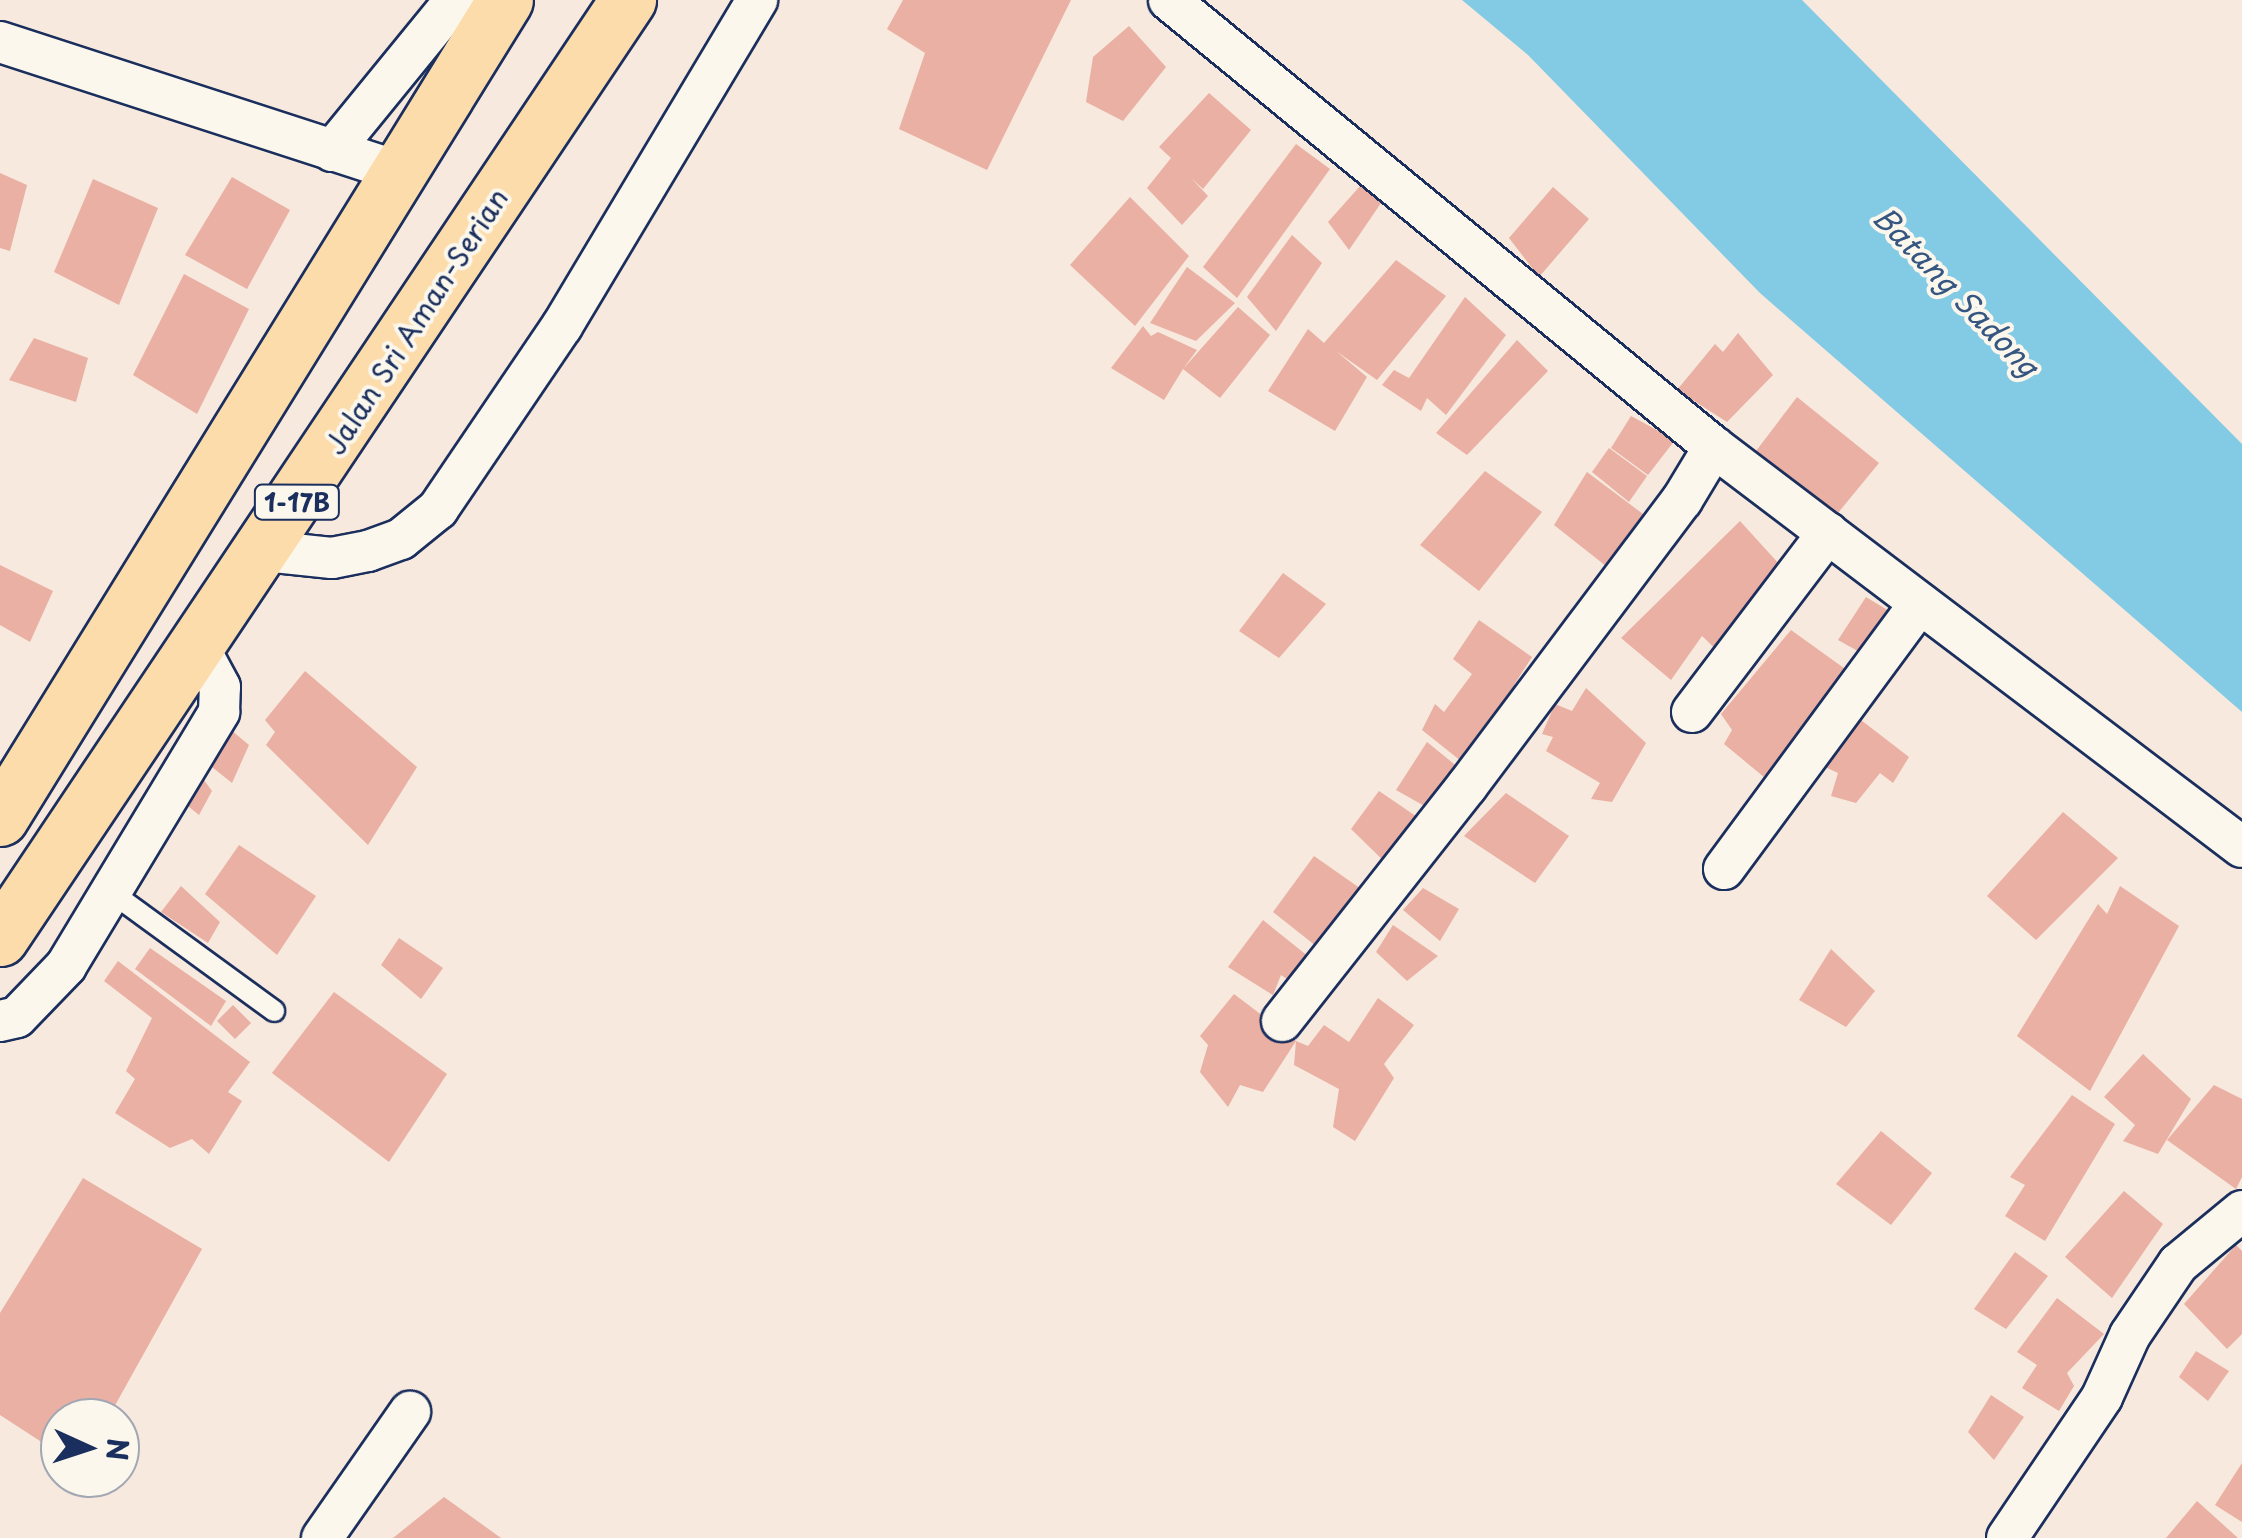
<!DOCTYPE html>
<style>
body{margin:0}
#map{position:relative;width:2242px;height:1538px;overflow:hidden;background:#f7e9dd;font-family:"Playpen Sans",sans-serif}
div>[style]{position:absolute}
.water>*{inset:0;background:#83cae4}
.building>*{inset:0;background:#e9b0a3}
.roads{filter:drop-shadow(2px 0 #1b2f5e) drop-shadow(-2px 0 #1b2f5e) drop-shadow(0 2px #1b2f5e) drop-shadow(0 -2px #1b2f5e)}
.service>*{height:20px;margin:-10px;padding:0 10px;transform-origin:10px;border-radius:10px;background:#fbf7ec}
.minor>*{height:40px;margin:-20px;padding:0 20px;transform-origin:20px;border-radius:20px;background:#fbf7ec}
.trunk>*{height:55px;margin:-27.5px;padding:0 27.5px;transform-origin:27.5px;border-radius:27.5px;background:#fddcac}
span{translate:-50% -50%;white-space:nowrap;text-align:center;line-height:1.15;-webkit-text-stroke:8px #fbf7ec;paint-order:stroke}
.shield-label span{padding:2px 8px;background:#fbf7ec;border:2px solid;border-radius:8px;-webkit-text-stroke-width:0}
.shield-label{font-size:25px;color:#1b2f5e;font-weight:700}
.street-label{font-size:28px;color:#1b2f5e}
.water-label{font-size:30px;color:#355680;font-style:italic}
.north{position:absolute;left:40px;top:1398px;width:100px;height:100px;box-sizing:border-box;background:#fbf7ec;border:2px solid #a1a7b3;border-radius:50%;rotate:93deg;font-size:28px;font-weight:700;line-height:40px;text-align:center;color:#1b2f5e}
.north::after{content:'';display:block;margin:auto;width:35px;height:45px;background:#1b2f5e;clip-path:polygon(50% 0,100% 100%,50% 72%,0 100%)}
</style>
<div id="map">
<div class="water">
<div style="clip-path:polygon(1462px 0,1802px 0,2242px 444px,2242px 712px,1760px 293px,1528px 55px)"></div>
</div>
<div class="building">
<div style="clip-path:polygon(903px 0,1071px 0,987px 170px,899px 129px,925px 53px,887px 29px)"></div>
<div style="clip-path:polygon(1129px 26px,1166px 67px,1123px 121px,1086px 102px,1093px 57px)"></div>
<div style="clip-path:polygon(1209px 93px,1251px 130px,1203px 189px,1191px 178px,1208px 196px,1182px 225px,1147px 188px,1171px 158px,1159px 147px)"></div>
<div style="clip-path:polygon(1296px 144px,1330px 169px,1237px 298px,1203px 267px)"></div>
<div style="clip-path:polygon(0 173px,27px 185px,10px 251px,0 248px)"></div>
<div style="clip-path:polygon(232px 177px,290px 210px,247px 289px,185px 255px)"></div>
<div style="clip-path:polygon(93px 179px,158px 208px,119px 305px,54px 272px)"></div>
<div style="clip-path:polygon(1361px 185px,1381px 203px,1349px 250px,1328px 222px)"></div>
<div style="clip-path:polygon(1553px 187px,1589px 219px,1539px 277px,1509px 238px)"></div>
<div style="clip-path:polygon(1130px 197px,1189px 256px,1135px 326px,1070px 265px)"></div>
<div style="clip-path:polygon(1292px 235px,1322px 263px,1276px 331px,1247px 297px)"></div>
<div style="clip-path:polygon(1396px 260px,1446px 296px,1377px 380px,1336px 351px,1367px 377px,1335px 431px,1268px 391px,1308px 329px,1324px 343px)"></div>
<div style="clip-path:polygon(1187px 267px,1235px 303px,1196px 341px,1150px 323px)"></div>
<div style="clip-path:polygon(184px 274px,249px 309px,197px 414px,133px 375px)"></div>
<div style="clip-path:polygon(1465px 297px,1506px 335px,1446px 415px,1427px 398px,1421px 411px,1382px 385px,1394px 370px,1409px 378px)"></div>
<div style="clip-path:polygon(1238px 307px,1270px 335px,1220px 398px,1183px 369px,1164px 400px,1111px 368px,1143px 326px,1151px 336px,1158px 332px,1197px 350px,1183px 369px)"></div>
<div style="clip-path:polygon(1738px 333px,1773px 375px,1727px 422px,1677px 390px,1715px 344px,1723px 352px)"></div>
<div style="clip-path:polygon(34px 338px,88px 358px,76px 402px,9px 380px)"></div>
<div style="clip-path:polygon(1517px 340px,1548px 371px,1467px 455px,1436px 433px)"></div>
<div style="clip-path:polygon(1797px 397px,1879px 463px,1833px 519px,1756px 451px)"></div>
<div style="clip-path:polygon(1631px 416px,1675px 440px,1648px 475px,1611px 448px)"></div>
<div style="clip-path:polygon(1609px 448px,1647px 476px,1629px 502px,1592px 472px)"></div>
<div style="clip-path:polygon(1485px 471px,1542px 512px,1479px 591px,1420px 545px)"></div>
<div style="clip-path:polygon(1587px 472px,1655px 523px,1611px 570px,1554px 525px)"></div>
<div style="clip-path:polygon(1740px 521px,1791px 577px,1726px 659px,1702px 636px,1671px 680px,1621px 638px)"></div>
<div style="clip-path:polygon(0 565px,53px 591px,30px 642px,0 625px)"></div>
<div style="clip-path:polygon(1283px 573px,1326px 604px,1279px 658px,1239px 631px)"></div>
<div style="clip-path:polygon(1866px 597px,1899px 617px,1863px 654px,1838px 640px)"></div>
<div style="clip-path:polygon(1479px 620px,1532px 657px,1514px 685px,1527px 693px,1466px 765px,1422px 730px,1435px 704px,1444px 712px,1472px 674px,1453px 659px)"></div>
<div style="clip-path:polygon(1791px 630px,1855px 676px,1770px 782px,1724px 744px,1732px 730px,1721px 714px)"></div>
<div style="clip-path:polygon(305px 671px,417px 767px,368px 845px,266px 745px,275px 732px,265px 720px)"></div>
<div style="clip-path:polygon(1586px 688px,1646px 743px,1612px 802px,1591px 799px,1600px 783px,1546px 751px,1553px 737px,1542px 734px,1555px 704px,1572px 711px)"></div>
<div style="clip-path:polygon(1861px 720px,1909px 757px,1893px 783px,1880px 773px,1856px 803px,1831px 796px,1838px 773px,1823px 766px)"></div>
<div style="clip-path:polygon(225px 725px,249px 745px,232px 783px,202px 759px)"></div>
<div style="clip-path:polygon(1427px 742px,1459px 768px,1428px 808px,1396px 790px)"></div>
<div style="clip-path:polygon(201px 776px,212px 791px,199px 815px,183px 802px)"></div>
<div style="clip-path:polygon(1379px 791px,1426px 823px,1390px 867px,1351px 829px)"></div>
<div style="clip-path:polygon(1506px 793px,1569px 836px,1535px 883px,1464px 836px)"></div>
<div style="clip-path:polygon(2063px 812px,2118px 858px,2036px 940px,1987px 896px)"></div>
<div style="clip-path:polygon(239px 845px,316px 896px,277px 955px,205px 894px)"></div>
<div style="clip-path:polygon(1314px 856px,1364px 891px,1321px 950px,1273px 912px)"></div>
<div style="clip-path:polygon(181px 886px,220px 922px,208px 943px,161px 912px)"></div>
<div style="clip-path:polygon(2120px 886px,2179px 926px,2090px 1091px,2017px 1036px,2098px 904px,2107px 914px)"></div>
<div style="clip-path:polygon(1423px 888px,1459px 909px,1440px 941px,1403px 910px)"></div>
<div style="clip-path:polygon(1263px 920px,1314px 961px,1293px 983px,1281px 975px,1273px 995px,1228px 967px)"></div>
<div style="clip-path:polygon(1393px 925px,1438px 956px,1407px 981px,1376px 952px)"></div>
<div style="clip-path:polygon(399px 938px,443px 968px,421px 999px,381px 965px)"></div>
<div style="clip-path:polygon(150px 948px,226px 1001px,211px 1026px,135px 969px)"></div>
<div style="clip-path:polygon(1831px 949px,1875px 991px,1846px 1027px,1799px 1000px)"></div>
<div style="clip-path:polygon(118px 961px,250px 1062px,228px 1092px,242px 1101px,209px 1154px,192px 1139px,170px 1148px,115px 1113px,135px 1079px,126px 1071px,152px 1018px,104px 981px)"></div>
<div style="clip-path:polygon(334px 992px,447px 1074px,389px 1162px,272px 1073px)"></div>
<div style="clip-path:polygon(1234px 994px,1296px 1041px,1263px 1092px,1240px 1085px,1228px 1107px,1200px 1072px,1208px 1045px,1200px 1036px)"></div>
<div style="clip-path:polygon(1378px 998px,1414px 1025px,1384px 1064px,1394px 1078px,1355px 1141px,1333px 1127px,1339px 1089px,1294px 1065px,1296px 1041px,1308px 1046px,1324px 1025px,1349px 1042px)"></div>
<div style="clip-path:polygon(233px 1005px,251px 1023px,235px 1039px,217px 1021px)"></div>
<div style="clip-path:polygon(2143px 1054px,2191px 1099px,2158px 1154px,2123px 1141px,2135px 1125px,2104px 1097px)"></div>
<div style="clip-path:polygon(2214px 1085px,2242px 1099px,2242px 1177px,2236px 1189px,2167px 1140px)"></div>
<div style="clip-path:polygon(2072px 1095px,2115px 1124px,2045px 1241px,2005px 1216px,2025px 1185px,2010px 1177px)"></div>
<div style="clip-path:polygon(1881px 1131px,1932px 1173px,1891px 1225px,1836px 1184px)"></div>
<div style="clip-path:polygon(83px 1178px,202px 1249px,108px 1418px,60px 1418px,60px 1454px,0 1415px,0 1313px)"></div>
<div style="clip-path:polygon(2124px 1191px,2163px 1224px,2112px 1298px,2065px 1257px)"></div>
<div style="clip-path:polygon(2236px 1245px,2242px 1251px,2242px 1334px,2227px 1349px,2184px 1304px)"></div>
<div style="clip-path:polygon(2015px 1252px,2048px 1276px,2006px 1329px,1974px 1309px)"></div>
<div style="clip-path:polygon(2057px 1298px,2104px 1334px,2067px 1373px,2074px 1386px,2059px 1411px,2022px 1388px,2037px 1365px,2017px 1352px)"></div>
<div style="clip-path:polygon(2196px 1351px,2229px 1371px,2208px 1401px,2179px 1377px)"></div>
<div style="clip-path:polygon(1991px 1395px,2024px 1417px,1994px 1460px,1968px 1432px)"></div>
<div style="clip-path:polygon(2242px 1463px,2242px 1522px,2215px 1505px)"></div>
<div style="clip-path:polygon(444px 1497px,501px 1538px,393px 1538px)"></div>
<div style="clip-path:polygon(2197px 1501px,2238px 1538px,2166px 1538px)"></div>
</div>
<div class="roads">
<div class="service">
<div style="left:111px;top:892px;width:202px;rotate:36.1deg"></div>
</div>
<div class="minor">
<div style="left:1169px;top:0;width:705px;rotate:39.36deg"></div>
<div style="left:1714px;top:447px;width:662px;rotate:37.15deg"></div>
<div style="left:0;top:42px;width:421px;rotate:18deg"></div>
<div style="left:332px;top:151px;width:195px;rotate:-50.8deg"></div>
<div style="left:265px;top:551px;width:67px;rotate:6deg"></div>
<div style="left:332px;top:558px;width:37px;rotate:-11deg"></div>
<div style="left:368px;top:551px;width:35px;rotate:-20deg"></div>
<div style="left:401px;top:539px;width:48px;rotate:-39deg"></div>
<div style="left:438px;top:509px;width:221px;rotate:-55.9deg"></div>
<div style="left:562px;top:326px;width:380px;rotate:-59.1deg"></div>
<div style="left:1692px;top:712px;width:225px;rotate:-52.8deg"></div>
<div style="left:1724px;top:869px;width:330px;rotate:-53.6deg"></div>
<div style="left:0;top:1021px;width:17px;rotate:-13deg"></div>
<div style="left:17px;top:1017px;width:71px;rotate:-46.1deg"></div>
<div style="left:66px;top:966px;width:297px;rotate:-58.9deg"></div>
<div style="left:219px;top:712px;width:25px;rotate:-88deg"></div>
<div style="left:220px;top:687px;width:44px;rotate:-118.3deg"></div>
<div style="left:1282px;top:1021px;width:299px;rotate:-51.8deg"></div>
<div style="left:1467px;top:786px;width:358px;rotate:-53.1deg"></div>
<div style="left:1682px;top:500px;width:62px;rotate:-58.9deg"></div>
<div style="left:322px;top:1538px;width:154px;rotate:-55.1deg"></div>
<div style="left:2007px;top:1538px;width:170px;rotate:-56deg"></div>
<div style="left:2102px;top:1397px;width:68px;rotate:-65.7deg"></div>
<div style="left:2130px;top:1335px;width:86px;rotate:-55.9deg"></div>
<div style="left:2178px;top:1264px;width:83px;rotate:-39.6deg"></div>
</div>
<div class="trunk">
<div style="left:0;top:818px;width:961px;rotate:-58.31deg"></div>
<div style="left:0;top:938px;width:1129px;rotate:-56.2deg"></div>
</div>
</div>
<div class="shield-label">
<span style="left:297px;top:502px">1-17B</span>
</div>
<div class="street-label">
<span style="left:416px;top:321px;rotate:-57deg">Jalan Sri Aman-Serian</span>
</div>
<div class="water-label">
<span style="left:1957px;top:291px;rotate:46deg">Batang Sadong</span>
</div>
<div class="north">N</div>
</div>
